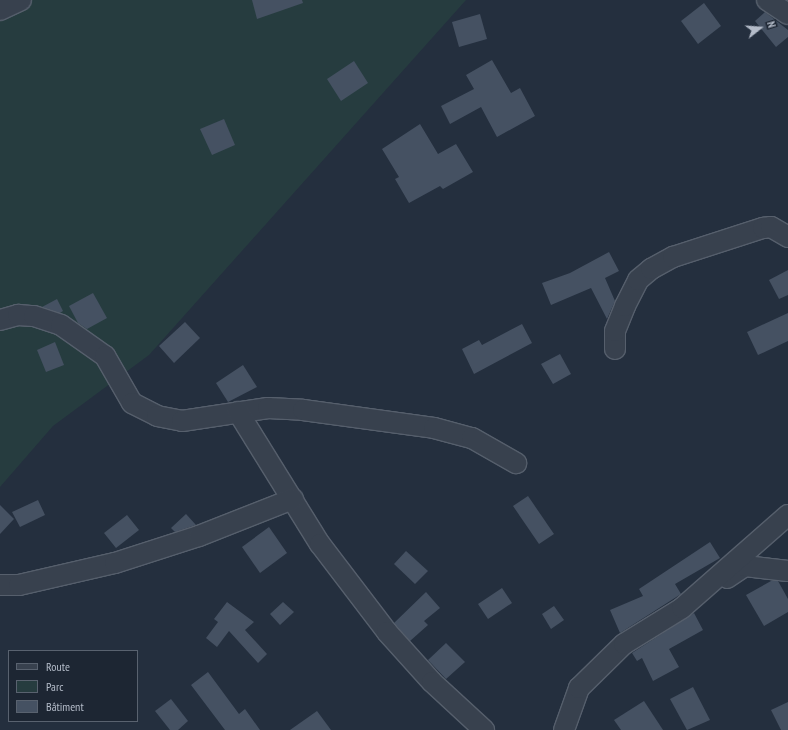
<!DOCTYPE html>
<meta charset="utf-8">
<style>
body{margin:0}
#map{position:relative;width:788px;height:730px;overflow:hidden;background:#242f3e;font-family:"PT Sans Narrow",sans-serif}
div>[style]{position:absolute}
.green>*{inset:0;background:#263c3f}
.building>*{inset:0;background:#455162}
.roads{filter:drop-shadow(1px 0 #565f6c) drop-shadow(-1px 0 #565f6c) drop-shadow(0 1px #565f6c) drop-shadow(0 -1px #565f6c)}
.minor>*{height:20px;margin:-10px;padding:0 10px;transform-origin:10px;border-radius:10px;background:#38414e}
span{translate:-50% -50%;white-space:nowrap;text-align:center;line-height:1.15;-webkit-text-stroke:3px #1d2633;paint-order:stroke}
.legend{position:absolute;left:8px;top:650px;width:130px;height:72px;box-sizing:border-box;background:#1d2633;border:1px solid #59626f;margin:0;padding:5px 7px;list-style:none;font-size:12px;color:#b4bcc9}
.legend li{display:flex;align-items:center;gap:8px;height:20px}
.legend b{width:20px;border:1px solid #59626f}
.north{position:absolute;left:740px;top:8px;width:40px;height:40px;-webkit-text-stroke:3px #1d2633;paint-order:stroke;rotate:73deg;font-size:11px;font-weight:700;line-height:16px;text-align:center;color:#b4bcc9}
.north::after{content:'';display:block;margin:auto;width:14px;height:18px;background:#b4bcc9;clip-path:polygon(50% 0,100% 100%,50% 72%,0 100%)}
</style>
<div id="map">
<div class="green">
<div style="clip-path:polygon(0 0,466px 0,149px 355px,53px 426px,0 487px)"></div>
</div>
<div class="building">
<div style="clip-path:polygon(252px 0,302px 0,303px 3px,257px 19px)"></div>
<div style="clip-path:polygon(704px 3px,721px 26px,698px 44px,681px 21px)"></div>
<div style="clip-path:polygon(765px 12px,788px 30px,788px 37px,776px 47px,755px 21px)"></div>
<div style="clip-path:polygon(480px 14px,487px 39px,459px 47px,452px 22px)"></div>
<div style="clip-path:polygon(492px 60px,511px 93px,520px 88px,535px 116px,497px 137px,481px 107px,450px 124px,441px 106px,474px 89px,466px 75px)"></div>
<div style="clip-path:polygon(354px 61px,368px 83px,341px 101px,327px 79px)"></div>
<div style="clip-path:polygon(224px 119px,235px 145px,212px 155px,200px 129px)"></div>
<div style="clip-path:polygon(420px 124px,438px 154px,456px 144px,473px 172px,443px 189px,440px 186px,409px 203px,395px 179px,399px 177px,382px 149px)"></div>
<div style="clip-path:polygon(609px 252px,619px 271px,605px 278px,615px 301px,607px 319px,591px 288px,551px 305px,542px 283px,570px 273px)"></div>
<div style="clip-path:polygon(788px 270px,788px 295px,779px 299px,769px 280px)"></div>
<div style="clip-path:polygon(93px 293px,107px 318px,87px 329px,78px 323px,69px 306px)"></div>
<div style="clip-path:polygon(57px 299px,63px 311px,60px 313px,42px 307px)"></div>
<div style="clip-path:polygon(788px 313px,788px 341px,758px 355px,747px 332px)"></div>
<div style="clip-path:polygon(185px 322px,200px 338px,174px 363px,159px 346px)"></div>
<div style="clip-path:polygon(522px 324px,532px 343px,474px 374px,462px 349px,479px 340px,482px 345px)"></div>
<div style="clip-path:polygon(55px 342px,64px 365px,46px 372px,37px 350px)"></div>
<div style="clip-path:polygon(560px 354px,571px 374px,553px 384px,541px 364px)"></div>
<div style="clip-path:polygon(243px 365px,257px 387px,228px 402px,216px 383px)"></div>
<div style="clip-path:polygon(528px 496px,554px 534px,539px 544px,513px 506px)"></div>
<div style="clip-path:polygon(38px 500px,45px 515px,20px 527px,12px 512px)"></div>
<div style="clip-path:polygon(0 505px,14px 519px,0 534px)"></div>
<div style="clip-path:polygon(186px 514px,196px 525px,175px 532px,171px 528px)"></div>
<div style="clip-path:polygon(127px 515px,139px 530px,116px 548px,104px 533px)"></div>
<div style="clip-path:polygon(269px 527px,287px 553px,260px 573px,242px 547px)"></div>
<div style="clip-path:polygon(710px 542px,720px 558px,675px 584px,681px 594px,620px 633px,610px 610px,643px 596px,639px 589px)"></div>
<div style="clip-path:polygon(406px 551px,428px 571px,415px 584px,394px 564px)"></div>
<div style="clip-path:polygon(771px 581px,778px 581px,788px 599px,788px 612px,764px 626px,746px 595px)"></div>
<div style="clip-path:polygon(502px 588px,512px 603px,488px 619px,478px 604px)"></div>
<div style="clip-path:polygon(426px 592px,440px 608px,424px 621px,428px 625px,410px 641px,394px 623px)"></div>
<div style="clip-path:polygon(227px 602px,254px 622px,245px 630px,267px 654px,258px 663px,229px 631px,217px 647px,206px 638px,218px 622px,214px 619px)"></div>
<div style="clip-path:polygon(283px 602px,294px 612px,280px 625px,270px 614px)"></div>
<div style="clip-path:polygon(554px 606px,564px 620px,551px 629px,542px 614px)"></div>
<div style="clip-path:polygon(694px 613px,703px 630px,669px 649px,679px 667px,653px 681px,642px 658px,637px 661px,632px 653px)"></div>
<div style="clip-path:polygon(446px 643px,465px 662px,446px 679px,428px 660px)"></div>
<div style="clip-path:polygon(208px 672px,239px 714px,245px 709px,260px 730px,225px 730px,191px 685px)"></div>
<div style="clip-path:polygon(693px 687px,710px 720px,687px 730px,670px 699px)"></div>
<div style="clip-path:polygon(171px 699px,188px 721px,178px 730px,170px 730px,155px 711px)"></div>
<div style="clip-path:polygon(644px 701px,663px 730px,621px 730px,614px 720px)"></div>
<div style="clip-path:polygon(788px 702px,788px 730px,781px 730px,771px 710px)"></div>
<div style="clip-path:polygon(317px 711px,331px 730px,290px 730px)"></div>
</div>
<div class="roads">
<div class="minor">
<div style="left:767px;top:0;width:25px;rotate:34deg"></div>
<div style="left:0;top:10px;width:23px;rotate:-25deg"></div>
<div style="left:0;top:320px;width:19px;rotate:-16deg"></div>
<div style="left:18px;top:315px;width:16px;rotate:4deg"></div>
<div style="left:34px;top:316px;width:28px;rotate:18deg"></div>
<div style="left:61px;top:325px;width:54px;rotate:35.2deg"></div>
<div style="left:105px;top:356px;width:54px;rotate:60.1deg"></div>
<div style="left:132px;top:403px;width:28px;rotate:27deg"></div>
<div style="left:157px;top:416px;width:25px;rotate:11deg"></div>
<div style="left:182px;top:421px;width:87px;rotate:-8.6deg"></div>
<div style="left:268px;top:408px;width:35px;rotate:3deg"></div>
<div style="left:303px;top:410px;width:132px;rotate:7.8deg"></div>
<div style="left:434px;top:428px;width:39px;rotate:15deg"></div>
<div style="left:472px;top:438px;width:51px;rotate:29.6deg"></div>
<div style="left:615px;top:349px;width:18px;rotate:-90deg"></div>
<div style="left:615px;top:331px;width:27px;rotate:-68deg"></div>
<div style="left:625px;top:306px;width:29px;rotate:-63deg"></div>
<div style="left:638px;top:280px;width:17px;rotate:-40deg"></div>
<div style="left:651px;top:269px;width:25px;rotate:-29deg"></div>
<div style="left:673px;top:257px;width:95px;rotate:-17.9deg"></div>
<div style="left:763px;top:228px;width:8px;rotate:-7deg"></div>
<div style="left:771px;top:227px;width:20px;rotate:30deg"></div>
<div style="left:238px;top:412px;width:155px;rotate:58.2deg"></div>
<div style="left:320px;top:544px;width:111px;rotate:52.7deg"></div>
<div style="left:387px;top:632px;width:67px;rotate:48deg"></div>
<div style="left:432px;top:682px;width:71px;rotate:42.7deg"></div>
<div style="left:727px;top:578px;width:22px;rotate:-34deg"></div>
<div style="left:745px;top:566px;width:43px;rotate:6.6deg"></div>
<div style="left:0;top:585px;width:19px"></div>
<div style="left:19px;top:585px;width:98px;rotate:-12.9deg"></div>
<div style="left:115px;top:563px;width:88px;rotate:-17.8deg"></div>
<div style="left:199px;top:536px;width:101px;rotate:-21.5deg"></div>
<div style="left:564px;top:730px;width:45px;rotate:-70.3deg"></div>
<div style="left:579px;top:688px;width:63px;rotate:-44.4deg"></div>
<div style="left:624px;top:644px;width:68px;rotate:-31.8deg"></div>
<div style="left:682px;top:608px;width:141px;rotate:-41.3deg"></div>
</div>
</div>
<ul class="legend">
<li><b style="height:5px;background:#38414e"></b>Route</li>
<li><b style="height:11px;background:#263c3f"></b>Parc</li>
<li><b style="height:11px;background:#455162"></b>Bâtiment</li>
</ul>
<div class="north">N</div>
</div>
